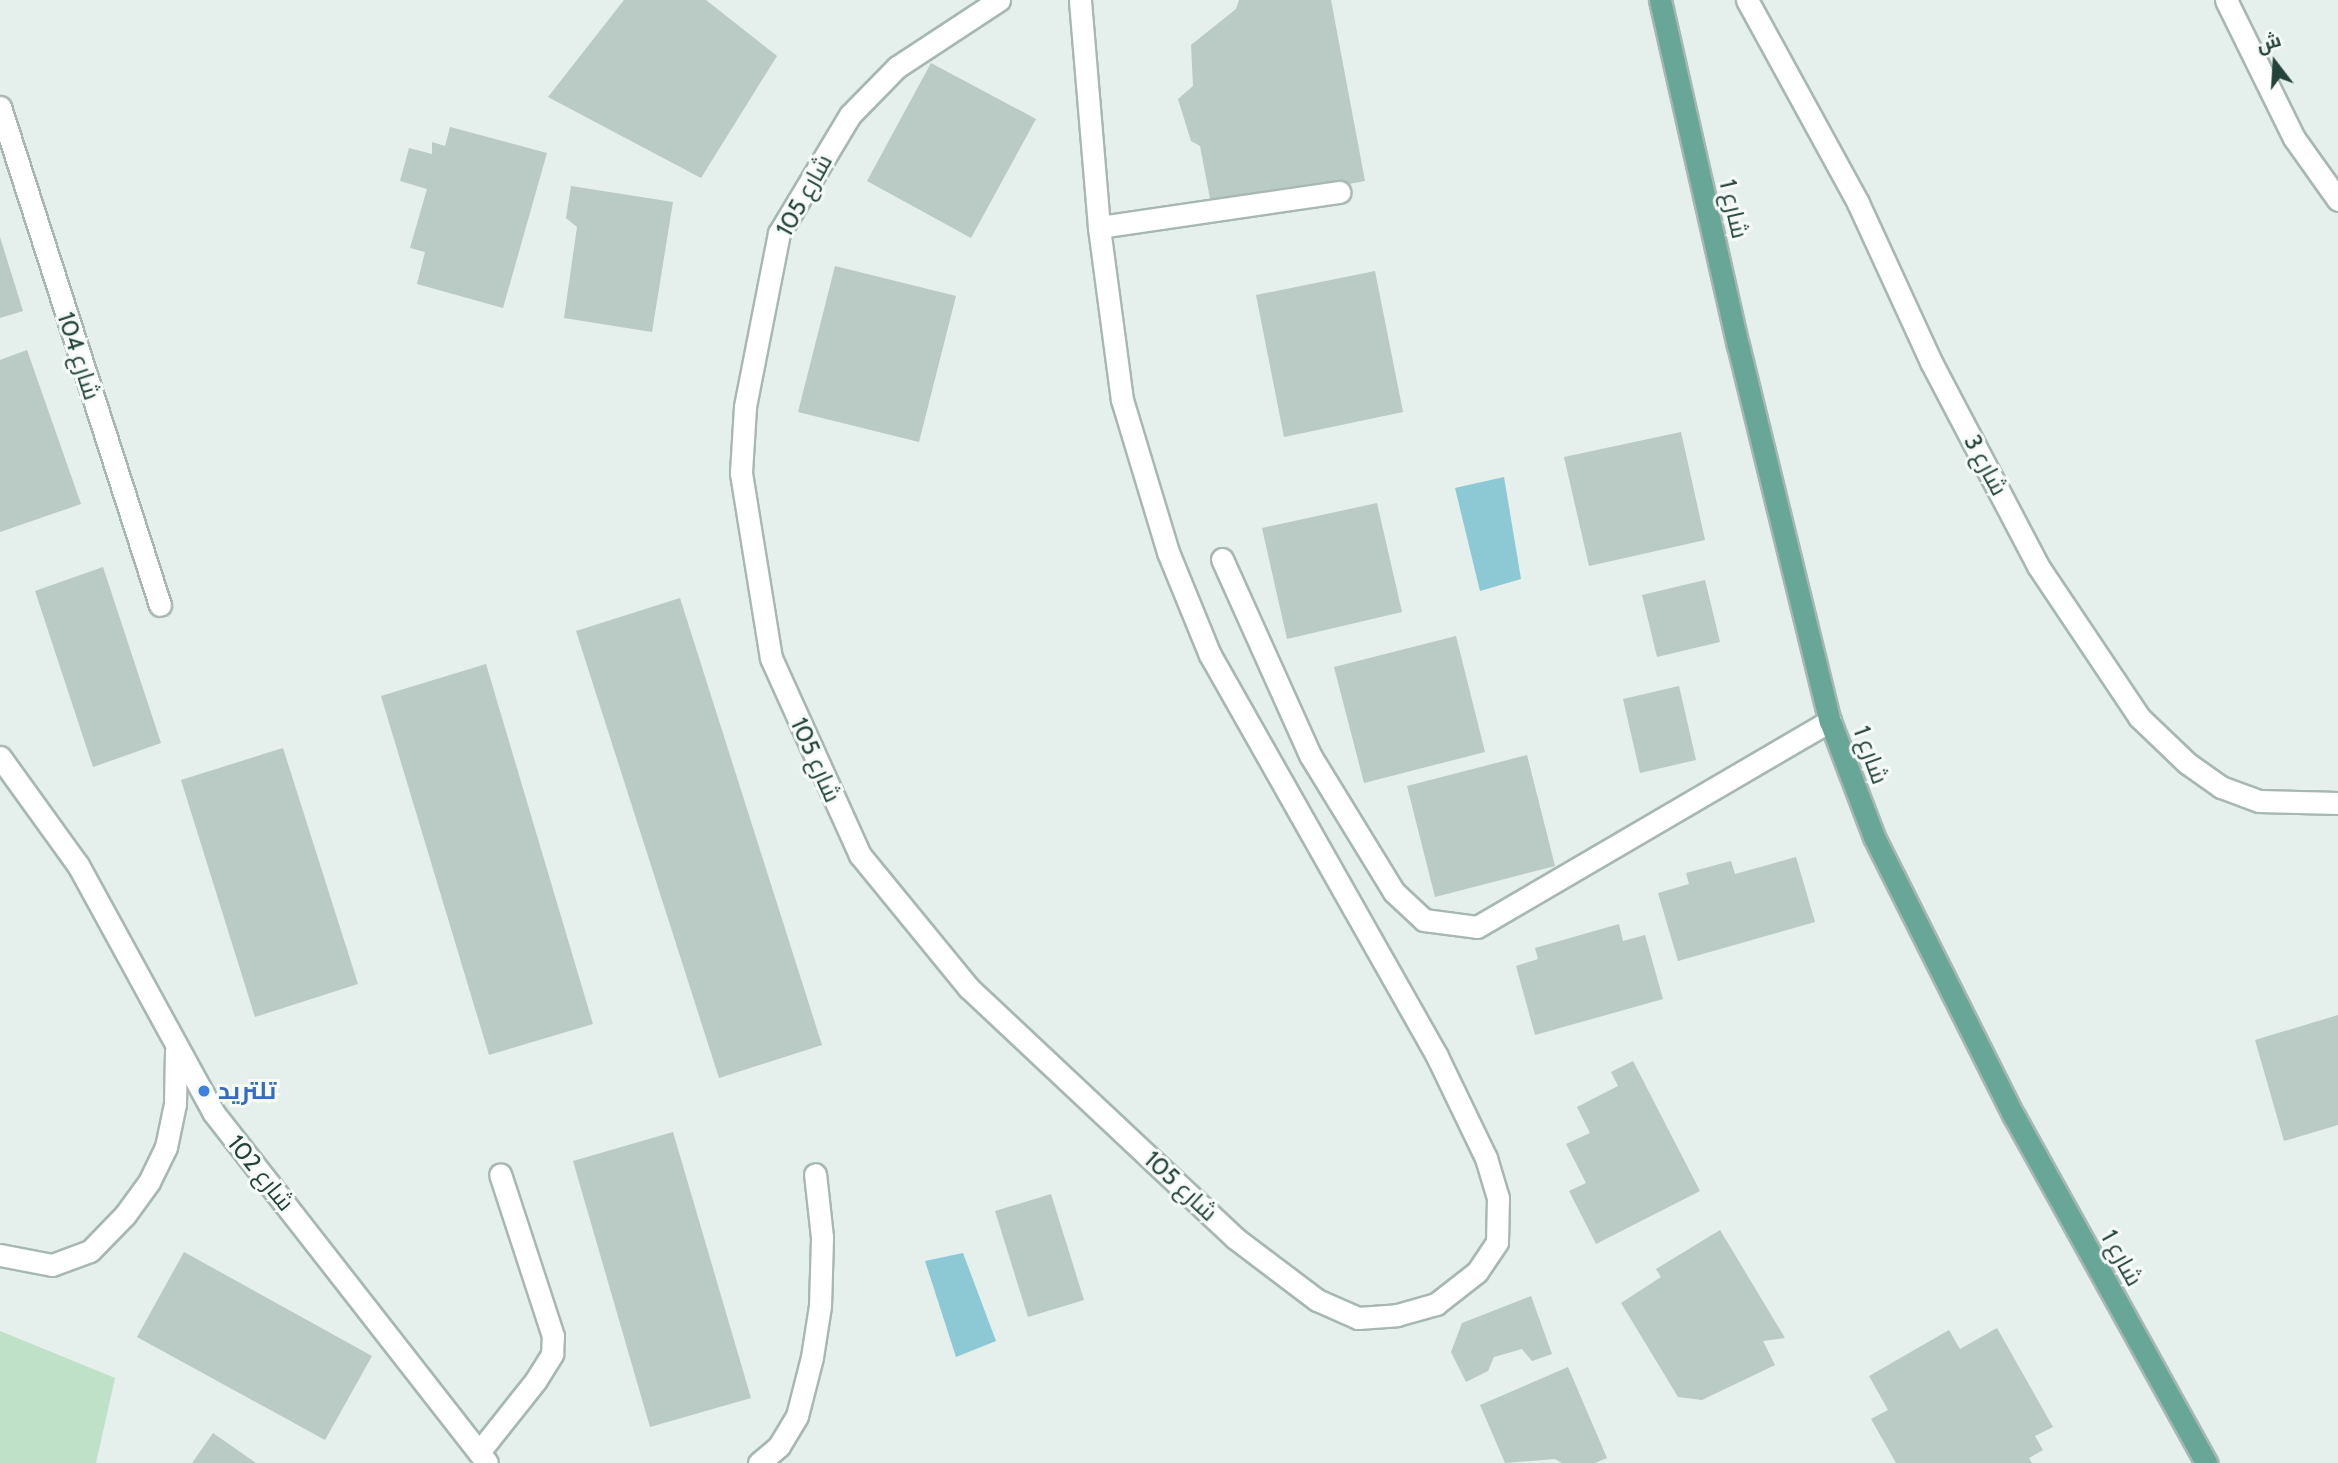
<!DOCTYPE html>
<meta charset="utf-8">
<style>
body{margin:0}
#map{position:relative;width:2338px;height:1463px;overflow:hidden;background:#e5efeb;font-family:Cabin,Cairo,sans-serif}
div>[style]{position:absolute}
.green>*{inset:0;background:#bee1c8}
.water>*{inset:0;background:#8cc9d5}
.building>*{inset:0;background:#bacac4}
.roads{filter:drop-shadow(2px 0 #a7b8b2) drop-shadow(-2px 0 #a7b8b2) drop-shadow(0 2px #a7b8b2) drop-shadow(0 -2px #a7b8b2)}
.minor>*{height:21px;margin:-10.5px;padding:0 10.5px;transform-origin:10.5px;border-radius:10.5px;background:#fff}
.major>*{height:21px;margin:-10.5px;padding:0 10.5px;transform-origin:10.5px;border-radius:10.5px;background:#68a697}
.dots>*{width:19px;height:19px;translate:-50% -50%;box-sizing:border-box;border:4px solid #f6fbf9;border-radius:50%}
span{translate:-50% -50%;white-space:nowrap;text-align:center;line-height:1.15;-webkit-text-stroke:6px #f6fbf9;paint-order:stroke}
.street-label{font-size:24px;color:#23423a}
.shop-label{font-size:24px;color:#366cbe;font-weight:700}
.left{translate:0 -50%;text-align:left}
.north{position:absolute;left:2240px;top:28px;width:70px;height:70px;-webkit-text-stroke:5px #f6fbf9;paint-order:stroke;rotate:343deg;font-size:19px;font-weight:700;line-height:28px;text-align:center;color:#23423a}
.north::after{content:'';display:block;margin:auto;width:24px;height:32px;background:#23423a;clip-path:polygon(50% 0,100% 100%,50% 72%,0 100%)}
</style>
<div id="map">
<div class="green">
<div style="clip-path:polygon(0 1331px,115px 1378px,96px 1463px,0 1463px)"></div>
</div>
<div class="water">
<div style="clip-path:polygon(1504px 477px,1521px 579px,1480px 591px,1455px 488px)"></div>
<div style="clip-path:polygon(963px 1253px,996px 1341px,956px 1357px,925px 1261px)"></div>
</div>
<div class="building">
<div style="clip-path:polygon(624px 0,706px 0,777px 56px,701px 178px,548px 97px)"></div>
<div style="clip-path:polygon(1239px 0,1331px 0,1365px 181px,1212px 209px,1200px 146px,1191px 141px,1178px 99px,1193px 86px,1191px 45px,1236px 9px)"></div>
<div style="clip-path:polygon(931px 63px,1036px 119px,971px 238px,867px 181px)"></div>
<div style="clip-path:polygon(450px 127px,547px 153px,503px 308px,417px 284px,425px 252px,410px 248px,427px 189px,400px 181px,409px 148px,432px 154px,432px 142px,445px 146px)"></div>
<div style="clip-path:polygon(571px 186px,673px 202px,652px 332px,564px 318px,577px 227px,566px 218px)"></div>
<div style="clip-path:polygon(0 237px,23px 311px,0 318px)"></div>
<div style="clip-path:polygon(835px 266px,956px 296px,919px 442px,798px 412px)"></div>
<div style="clip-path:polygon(1375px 271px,1403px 412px,1284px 437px,1256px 295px)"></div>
<div style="clip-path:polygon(27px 350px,81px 504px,0 532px,0 360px)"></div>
<div style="clip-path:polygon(1681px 432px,1705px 540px,1589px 566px,1564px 457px)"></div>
<div style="clip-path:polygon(1377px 503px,1402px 612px,1287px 639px,1262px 528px)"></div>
<div style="clip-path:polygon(103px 567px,161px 743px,93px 767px,35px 591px)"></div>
<div style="clip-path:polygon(1705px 580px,1720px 642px,1657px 657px,1642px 595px)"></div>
<div style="clip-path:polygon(680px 598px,822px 1045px,719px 1078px,576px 631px)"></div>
<div style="clip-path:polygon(1456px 636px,1485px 752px,1364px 783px,1334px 667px)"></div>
<div style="clip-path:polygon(486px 664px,593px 1024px,489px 1055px,381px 696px)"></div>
<div style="clip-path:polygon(1679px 686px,1696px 760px,1640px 773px,1623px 699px)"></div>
<div style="clip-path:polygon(283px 748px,358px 984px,255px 1017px,181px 780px)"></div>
<div style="clip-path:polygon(1527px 755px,1555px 866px,1435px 897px,1407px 786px)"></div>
<div style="clip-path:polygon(1796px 857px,1815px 922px,1678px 961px,1658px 893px,1689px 884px,1686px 873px,1731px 861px,1735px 874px)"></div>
<div style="clip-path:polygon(1619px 924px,1623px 941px,1645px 935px,1663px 999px,1535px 1035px,1516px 966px,1538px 959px,1535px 948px)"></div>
<div style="clip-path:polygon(2338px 1015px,2338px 1125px,2284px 1141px,2255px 1040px)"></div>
<div style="clip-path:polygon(1633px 1061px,1700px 1191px,1596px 1244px,1569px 1191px,1586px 1183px,1566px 1144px,1590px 1133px,1577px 1107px,1618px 1086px,1611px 1072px)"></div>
<div style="clip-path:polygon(673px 1132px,751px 1398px,650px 1427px,573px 1161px)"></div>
<div style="clip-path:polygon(1051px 1194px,1084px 1300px,1028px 1317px,995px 1211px)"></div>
<div style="clip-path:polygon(1720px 1230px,1785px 1338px,1763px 1341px,1775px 1365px,1702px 1400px,1678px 1397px,1621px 1303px,1661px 1277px,1656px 1269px)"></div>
<div style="clip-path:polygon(184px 1252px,372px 1356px,325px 1440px,137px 1337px)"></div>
<div style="clip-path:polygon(1531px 1296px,1552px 1354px,1532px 1361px,1522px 1349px,1494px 1357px,1488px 1371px,1466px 1382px,1451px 1352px,1462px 1323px)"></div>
<div style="clip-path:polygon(1997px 1328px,2053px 1427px,2035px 1436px,2043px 1450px,2029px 1458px,2032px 1463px,1896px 1463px,1871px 1419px,1888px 1410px,1869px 1376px,1949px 1330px,1960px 1349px)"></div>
<div style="clip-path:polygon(1568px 1367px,1607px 1458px,1595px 1463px,1562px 1463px,1555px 1459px,1505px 1463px,1480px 1405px)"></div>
<div style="clip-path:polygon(213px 1433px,256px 1463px,192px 1463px)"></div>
</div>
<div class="roads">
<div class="minor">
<div style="left:999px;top:0;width:122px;rotate:146.7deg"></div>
<div style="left:897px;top:67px;width:67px;rotate:134.4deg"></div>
<div style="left:850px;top:115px;width:138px;rotate:121deg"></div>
<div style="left:779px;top:233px;width:177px;rotate:101.1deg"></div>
<div style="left:745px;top:407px;width:66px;rotate:93.5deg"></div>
<div style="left:741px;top:473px;width:187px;rotate:80.8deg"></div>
<div style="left:771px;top:658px;width:216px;rotate:65.7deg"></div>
<div style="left:860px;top:855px;width:172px;rotate:50.7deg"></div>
<div style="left:969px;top:988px;width:365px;rotate:43.2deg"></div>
<div style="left:1235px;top:1238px;width:103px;rotate:37.1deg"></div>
<div style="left:1317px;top:1300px;width:45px;rotate:23.7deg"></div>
<div style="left:1358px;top:1318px;width:39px;rotate:-4deg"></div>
<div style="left:1397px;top:1315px;width:41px;rotate:-15.8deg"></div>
<div style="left:1436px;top:1304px;width:52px;rotate:-38deg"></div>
<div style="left:1477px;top:1272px;width:36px;rotate:-56deg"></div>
<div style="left:1497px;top:1242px;width:44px;rotate:-88.7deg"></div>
<div style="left:1498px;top:1198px;width:42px;rotate:-106.7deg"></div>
<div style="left:1486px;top:1158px;width:113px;rotate:-115.7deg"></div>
<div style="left:1437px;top:1056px;width:461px;rotate:-119.5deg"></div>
<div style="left:1210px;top:655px;width:111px;rotate:-112.2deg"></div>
<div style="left:1168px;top:552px;width:159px;rotate:-106.8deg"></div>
<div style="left:1122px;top:400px;width:175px;rotate:-97.6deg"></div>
<div style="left:1099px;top:227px;width:228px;rotate:-94.8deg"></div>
<div style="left:1747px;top:0;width:231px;rotate:61.3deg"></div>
<div style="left:1858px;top:203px;width:175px;rotate:65.3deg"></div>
<div style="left:1931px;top:362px;width:230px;rotate:62.3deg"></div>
<div style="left:2038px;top:566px;width:182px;rotate:56.2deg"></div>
<div style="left:2139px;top:717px;width:66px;rotate:43.8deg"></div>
<div style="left:2187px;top:763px;width:42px;rotate:35.2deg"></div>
<div style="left:2221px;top:787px;width:40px;rotate:20.2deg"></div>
<div style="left:2259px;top:801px;width:79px;rotate:1.5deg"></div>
<div style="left:2226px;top:0;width:154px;rotate:63.8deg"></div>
<div style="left:2294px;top:138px;width:76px;rotate:54.6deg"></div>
<div style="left:0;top:107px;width:523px;rotate:72.19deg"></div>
<div style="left:1099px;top:227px;width:243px;rotate:-8.3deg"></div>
<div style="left:1222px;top:559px;width:215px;rotate:65.8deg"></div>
<div style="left:1310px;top:755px;width:161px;rotate:58.5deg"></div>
<div style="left:1394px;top:892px;width:41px;rotate:43deg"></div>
<div style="left:1424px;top:920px;width:53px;rotate:7.5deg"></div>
<div style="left:1477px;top:927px;width:409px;rotate:-30.3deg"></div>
<div style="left:0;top:757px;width:133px;rotate:54.2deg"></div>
<div style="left:78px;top:865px;width:281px;rotate:61.3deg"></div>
<div style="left:213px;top:1112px;width:445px;rotate:52deg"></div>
<div style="left:0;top:1255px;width:53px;rotate:10.9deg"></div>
<div style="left:52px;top:1265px;width:40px;rotate:-20.2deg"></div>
<div style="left:90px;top:1251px;width:50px;rotate:-45.8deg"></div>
<div style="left:125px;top:1215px;width:41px;rotate:-54deg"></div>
<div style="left:149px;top:1182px;width:39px;rotate:-64deg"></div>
<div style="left:166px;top:1147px;width:44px;rotate:-78.2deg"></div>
<div style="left:175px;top:1104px;width:54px;rotate:-88.9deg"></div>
<div style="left:479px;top:1452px;width:92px;rotate:-51.6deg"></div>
<div style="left:536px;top:1380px;width:31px;rotate:-58deg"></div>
<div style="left:552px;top:1354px;width:18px;rotate:-87deg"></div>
<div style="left:553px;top:1336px;width:170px;rotate:-108.1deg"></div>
<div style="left:759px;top:1463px;width:26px;rotate:-40deg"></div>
<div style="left:779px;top:1446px;width:35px;rotate:-59deg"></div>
<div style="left:797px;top:1416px;width:61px;rotate:-75.7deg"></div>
<div style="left:812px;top:1357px;width:52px;rotate:-81.1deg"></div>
<div style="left:820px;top:1306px;width:69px;rotate:-88.3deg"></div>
<div style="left:822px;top:1237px;width:63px;rotate:-96.3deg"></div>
</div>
<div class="major">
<div style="left:1660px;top:0;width:354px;rotate:77.3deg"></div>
<div style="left:1738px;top:345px;width:387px;rotate:76.3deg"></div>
<div style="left:1830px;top:721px;width:124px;rotate:69.2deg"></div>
<div style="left:1874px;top:837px;width:312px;rotate:63.4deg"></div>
<div style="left:2014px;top:1116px;width:397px;rotate:61deg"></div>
</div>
</div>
<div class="dots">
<div style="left:204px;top:1091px;background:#3f7fe0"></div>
</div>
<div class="street-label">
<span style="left:804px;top:195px;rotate:-61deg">شارع 105</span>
<span style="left:1734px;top:209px;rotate:77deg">شارع 1</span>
<span style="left:79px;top:356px;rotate:72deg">شارع 104</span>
<span style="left:1986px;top:465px;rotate:62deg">شارع 3</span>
<span style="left:1871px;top:755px;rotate:70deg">شارع 1</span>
<span style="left:816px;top:760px;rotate:66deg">شارع 105</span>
<span style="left:261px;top:1173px;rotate:51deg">شارع 102</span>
<span style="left:1181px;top:1186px;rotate:43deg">شارع 105</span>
<span style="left:2122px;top:1258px;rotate:61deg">شارع 1</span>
</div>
<div class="shop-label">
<span class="left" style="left:218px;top:1091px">تلتريد</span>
</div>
<div class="north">ش</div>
</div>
